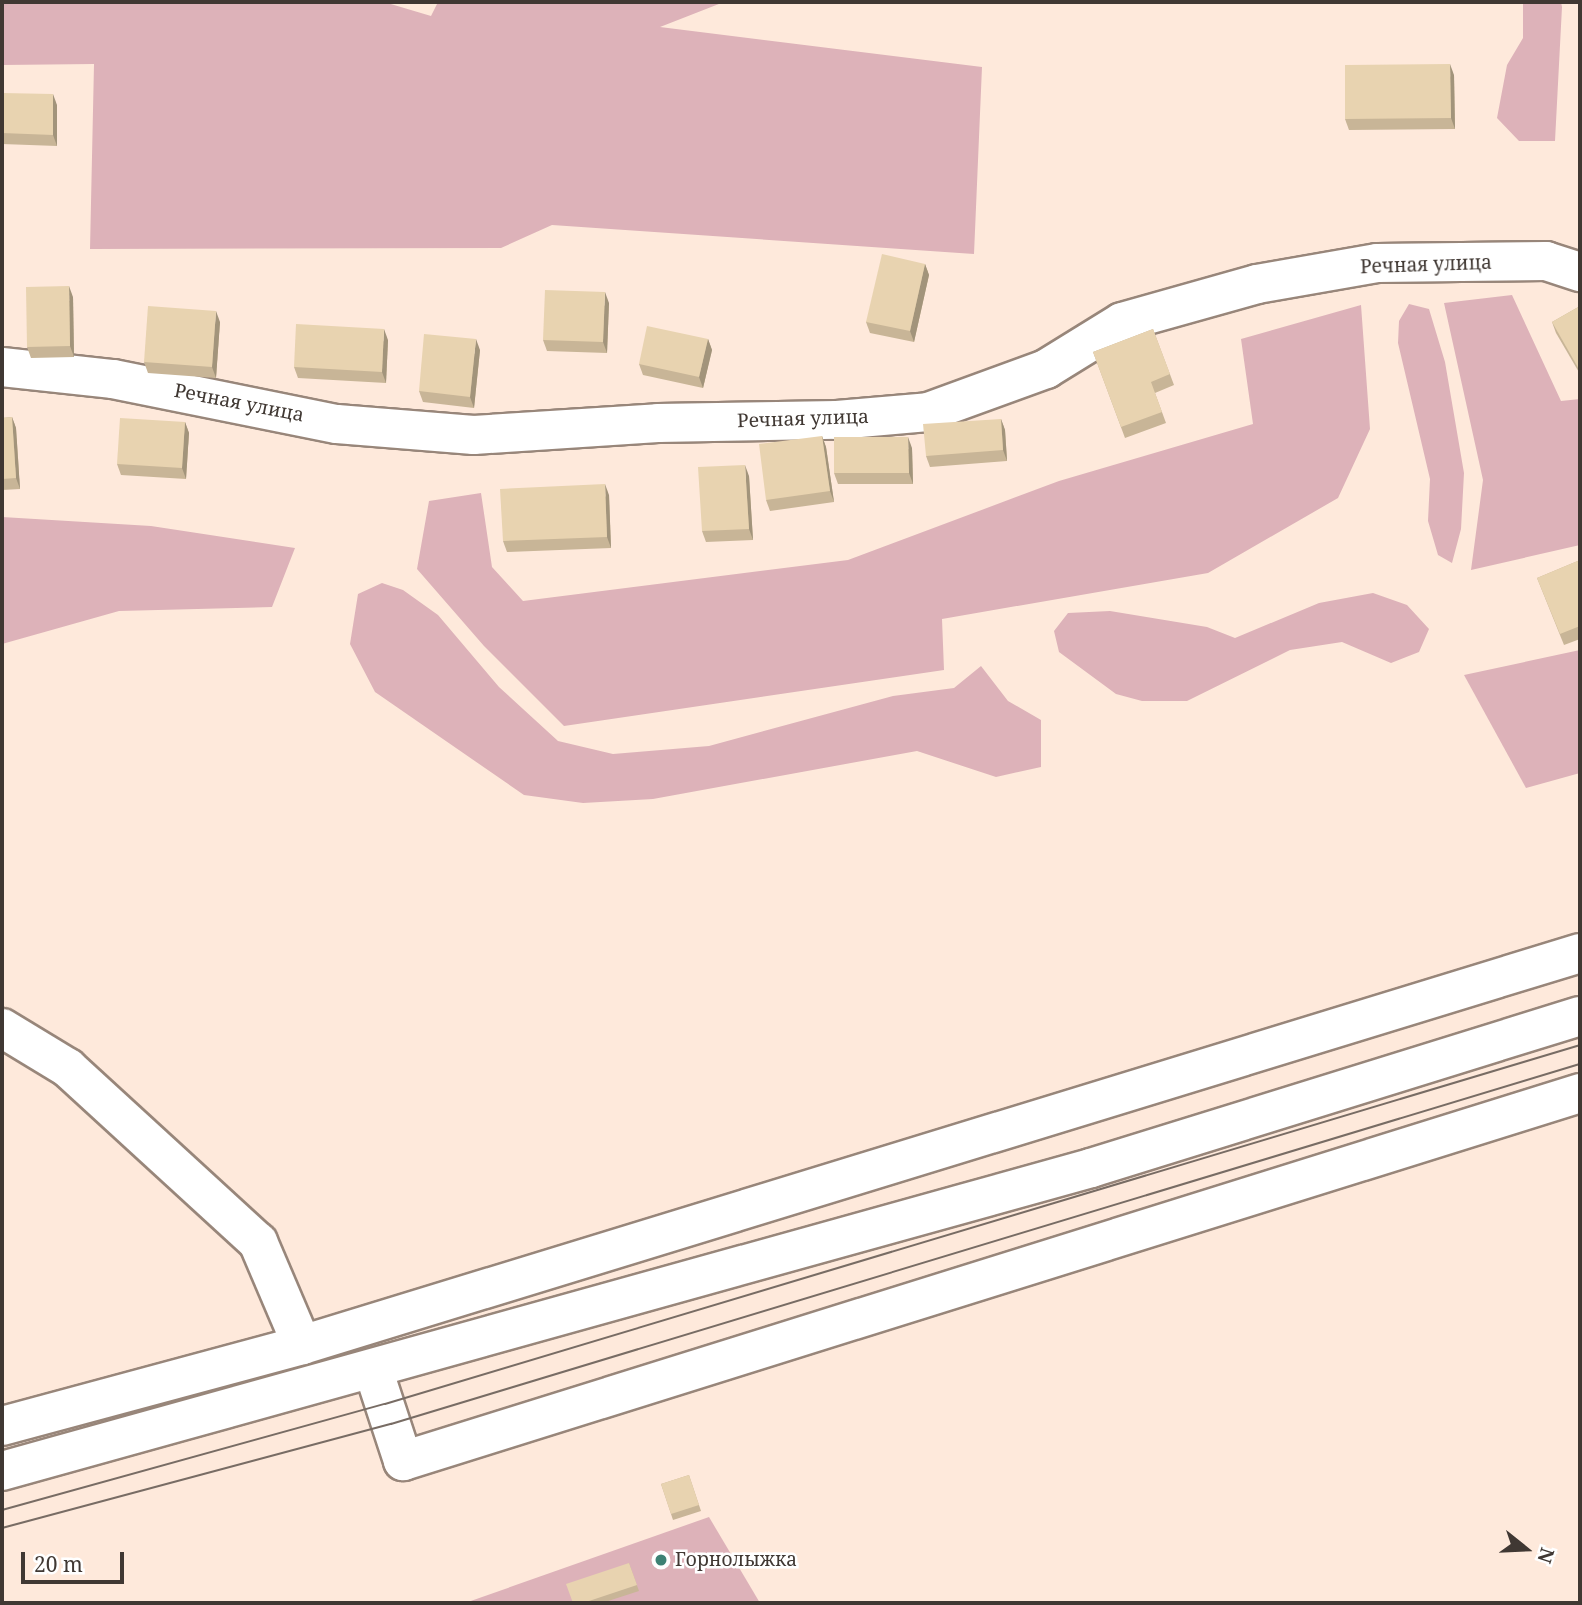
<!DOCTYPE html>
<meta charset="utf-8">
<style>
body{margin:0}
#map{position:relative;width:1582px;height:1605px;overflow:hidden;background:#fee9db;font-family:"Noto Serif",serif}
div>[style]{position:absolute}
.green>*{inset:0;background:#ddb2b9}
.roads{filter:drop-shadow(2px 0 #98867a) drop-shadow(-2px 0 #98867a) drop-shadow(0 2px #98867a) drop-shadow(0 -2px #98867a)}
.street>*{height:38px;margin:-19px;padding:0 19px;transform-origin:19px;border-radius:19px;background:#fff}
.secondary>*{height:38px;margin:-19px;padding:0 19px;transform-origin:19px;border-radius:19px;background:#fff}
.tram>*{height:2px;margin:-1px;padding:0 1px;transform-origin:1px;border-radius:1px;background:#786c64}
.wall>*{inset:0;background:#c8b597}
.shaded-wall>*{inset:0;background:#a2947b}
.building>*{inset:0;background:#e8d3b0}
.dots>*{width:19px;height:19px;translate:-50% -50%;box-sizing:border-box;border:4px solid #fff;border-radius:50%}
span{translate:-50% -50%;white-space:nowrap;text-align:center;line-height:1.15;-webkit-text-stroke:5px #fff;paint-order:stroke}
.street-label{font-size:19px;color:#403833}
.poi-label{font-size:19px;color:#403833}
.left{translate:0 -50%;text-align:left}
.frame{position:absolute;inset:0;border:4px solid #403833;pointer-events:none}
.north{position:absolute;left:1491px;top:1514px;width:70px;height:70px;-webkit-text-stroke:5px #fff;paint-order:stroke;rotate:108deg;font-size:19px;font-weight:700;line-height:28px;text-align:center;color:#403833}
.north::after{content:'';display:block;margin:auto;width:24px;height:32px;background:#403833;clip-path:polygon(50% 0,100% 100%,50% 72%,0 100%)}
.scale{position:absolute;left:21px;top:1552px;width:103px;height:32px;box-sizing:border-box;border:4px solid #403833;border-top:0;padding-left:9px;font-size:21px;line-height:24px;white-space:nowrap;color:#403833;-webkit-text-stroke:5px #fff;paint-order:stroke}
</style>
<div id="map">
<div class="green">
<div style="clip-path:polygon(2px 2px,384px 2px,431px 16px,438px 2px,724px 2px,660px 27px,982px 67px,974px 254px,552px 225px,501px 248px,90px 249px,94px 64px,2px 65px)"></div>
<div style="clip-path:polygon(1523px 2px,1561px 2px,1562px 7px,1555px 141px,1519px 141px,1497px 118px,1507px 65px,1523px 38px)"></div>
<div style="clip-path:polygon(1512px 295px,1561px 401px,1580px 399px,1580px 545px,1471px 570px,1483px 480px,1444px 303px)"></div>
<div style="clip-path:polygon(1409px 304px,1429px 309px,1445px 362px,1464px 473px,1461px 529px,1452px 563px,1438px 555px,1428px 521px,1430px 479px,1398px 343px,1399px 321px)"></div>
<div style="clip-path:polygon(1361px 305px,1370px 429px,1338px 498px,1208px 573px,942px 619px,944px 670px,564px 726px,484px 646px,417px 569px,429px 501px,481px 493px,492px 567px,523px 601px,848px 560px,1059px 481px,1253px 424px,1241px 339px)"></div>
<div style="clip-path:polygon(2px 517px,151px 526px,295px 548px,272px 607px,119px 611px,2px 644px)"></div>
<div style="clip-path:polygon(382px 583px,403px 590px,438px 615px,499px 687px,558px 741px,613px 754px,709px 746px,893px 696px,954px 688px,981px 666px,1008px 701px,1041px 720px,1041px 767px,996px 777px,917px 751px,653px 799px,583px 803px,524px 795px,375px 692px,350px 644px,358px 594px)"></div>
<div style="clip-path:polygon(1373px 593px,1407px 605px,1429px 629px,1419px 652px,1391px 663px,1342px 642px,1290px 650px,1187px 701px,1142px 701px,1116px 694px,1059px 652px,1054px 631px,1068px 613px,1110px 611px,1207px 627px,1235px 638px,1319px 603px)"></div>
<div style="clip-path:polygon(1580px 650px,1580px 773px,1526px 788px,1464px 675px)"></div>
<div style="clip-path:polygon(709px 1517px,760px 1603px,465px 1603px)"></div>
</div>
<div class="roads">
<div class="street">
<div style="left:2px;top:367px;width:112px;rotate:6.2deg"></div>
<div style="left:113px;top:379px;width:228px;rotate:11.4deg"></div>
<div style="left:337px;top:424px;width:137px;rotate:4.6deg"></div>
<div style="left:474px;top:435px;width:184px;rotate:-3.7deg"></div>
<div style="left:658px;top:423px;width:179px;rotate:-1deg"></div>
<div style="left:837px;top:420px;width:91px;rotate:-5deg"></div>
<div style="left:928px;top:412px;width:126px;rotate:-20deg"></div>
<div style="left:1046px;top:369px;width:89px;rotate:-31.7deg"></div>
<div style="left:1122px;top:322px;width:140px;rotate:-15.7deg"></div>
<div style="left:1257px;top:284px;width:122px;rotate:-9.9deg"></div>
<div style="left:1377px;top:263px;width:169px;rotate:-0.7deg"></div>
<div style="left:1546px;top:261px;width:36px;rotate:18deg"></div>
<div style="left:2px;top:1028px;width:77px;rotate:31.2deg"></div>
<div style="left:68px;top:1068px;width:258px;rotate:42.5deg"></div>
<div style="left:258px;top:1242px;width:112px;rotate:66.9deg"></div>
<div style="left:373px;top:1369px;width:97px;rotate:71.9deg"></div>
<div style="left:403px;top:1461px;width:1233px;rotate:-17.36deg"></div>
</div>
<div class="secondary">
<div style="left:2px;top:1426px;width:311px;rotate:-15.1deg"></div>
<div style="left:302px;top:1345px;width:1337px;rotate:-17.05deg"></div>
<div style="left:2px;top:1471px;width:1130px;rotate:-15.55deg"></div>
<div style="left:1091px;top:1168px;width:512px;rotate:-17.27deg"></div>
</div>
</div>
<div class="tram">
<div style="left:2px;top:1510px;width:397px;rotate:-15.5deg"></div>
<div style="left:385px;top:1404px;width:1248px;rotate:-16.72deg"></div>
<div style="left:2px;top:1528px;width:403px;rotate:-15deg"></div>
<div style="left:391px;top:1424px;width:1242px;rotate:-16.85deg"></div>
</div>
<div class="wall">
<div style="clip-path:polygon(1454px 75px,1455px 129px,1349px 130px,1345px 119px)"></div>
<div style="clip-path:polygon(2px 93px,57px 105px,57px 146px,2px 144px)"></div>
<div style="clip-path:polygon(925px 264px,929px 275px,914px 342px,870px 333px,866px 322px)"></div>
<div style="clip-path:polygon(73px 297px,74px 357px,31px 358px,27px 347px)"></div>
<div style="clip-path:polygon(609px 303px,607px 353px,547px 351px,543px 340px)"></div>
<div style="clip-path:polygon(1580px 306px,1580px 374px,1556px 333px,1552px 322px)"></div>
<div style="clip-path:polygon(220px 322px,216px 378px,148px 373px,144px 362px)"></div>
<div style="clip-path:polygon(1153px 329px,1174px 385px,1155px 393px,1166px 423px,1125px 438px,1093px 352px)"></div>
<div style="clip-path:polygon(708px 339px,712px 350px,703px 388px,643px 375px,639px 364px)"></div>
<div style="clip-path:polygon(388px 340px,386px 383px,298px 378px,294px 367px)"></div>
<div style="clip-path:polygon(480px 350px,474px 408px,423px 402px,419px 391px)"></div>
<div style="clip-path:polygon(12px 417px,16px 428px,20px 489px,2px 490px,2px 418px)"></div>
<div style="clip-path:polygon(1001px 419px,1005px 430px,1007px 461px,930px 467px,926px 456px)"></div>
<div style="clip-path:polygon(185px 422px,189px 433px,186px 479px,121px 475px,117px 464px)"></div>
<div style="clip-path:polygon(822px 436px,826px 447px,834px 502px,770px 511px,766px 500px)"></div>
<div style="clip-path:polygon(912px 448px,913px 484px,838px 484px,834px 473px)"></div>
<div style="clip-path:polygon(749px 476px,753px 540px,706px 542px,702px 531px)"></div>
<div style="clip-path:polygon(609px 495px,611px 548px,507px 552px,503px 541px)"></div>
<div style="clip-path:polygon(1580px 560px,1580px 639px,1564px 645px,1537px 578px)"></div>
<div style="clip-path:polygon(689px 1475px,701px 1511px,673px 1520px,661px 1484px)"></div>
<div style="clip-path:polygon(629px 1563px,639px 1591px,602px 1603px,573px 1603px)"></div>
</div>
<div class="shaded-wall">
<div style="clip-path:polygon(1450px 64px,1454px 75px,1455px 129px,1451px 118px)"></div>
<div style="clip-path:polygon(53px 94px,57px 105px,57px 146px,53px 135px)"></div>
<div style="clip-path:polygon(925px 264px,929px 275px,914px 342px,910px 331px)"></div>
<div style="clip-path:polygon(69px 286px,73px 297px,74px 357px,70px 346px)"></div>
<div style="clip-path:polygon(605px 292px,609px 303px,607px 353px,603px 342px)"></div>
<div style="clip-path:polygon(216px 311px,220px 322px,216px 378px,212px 367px)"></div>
<div style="clip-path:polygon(384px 329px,388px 340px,386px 383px,382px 372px)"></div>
<div style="clip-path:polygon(476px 339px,480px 350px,474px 408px,470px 397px)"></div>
<div style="clip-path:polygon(708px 339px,712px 350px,703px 388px,699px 377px)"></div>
<div style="clip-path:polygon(12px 417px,16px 428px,20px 489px,16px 478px)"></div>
<div style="clip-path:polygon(1001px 419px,1005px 430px,1007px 461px,1003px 450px)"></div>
<div style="clip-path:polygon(185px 422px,189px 433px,186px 479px,182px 468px)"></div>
<div style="clip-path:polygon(822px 436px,826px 447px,834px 502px,830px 491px)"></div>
<div style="clip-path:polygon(908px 437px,912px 448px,913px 484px,909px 473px)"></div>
<div style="clip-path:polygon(745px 465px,749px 476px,753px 540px,749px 529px)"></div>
<div style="clip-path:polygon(605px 484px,609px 495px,611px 548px,607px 537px)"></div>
</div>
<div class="building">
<div style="clip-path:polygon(1450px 64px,1451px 118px,1345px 119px,1345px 65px)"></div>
<div style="clip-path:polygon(2px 93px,53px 94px,53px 135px,2px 133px)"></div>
<div style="clip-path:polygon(882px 254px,925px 264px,910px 331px,866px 322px)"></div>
<div style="clip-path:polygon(69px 286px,70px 346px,27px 347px,26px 287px)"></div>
<div style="clip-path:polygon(545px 290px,605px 292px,603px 342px,543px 340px)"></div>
<div style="clip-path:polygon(148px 306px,216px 311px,212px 367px,144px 362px)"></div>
<div style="clip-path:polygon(1580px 306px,1580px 371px,1552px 322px)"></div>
<div style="clip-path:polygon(296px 324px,384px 329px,382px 372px,294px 367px)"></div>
<div style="clip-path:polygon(647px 326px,708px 339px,699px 377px,639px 364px)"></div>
<div style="clip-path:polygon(1153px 329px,1170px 374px,1151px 382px,1162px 412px,1121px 427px,1093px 352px)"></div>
<div style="clip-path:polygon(424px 334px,476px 339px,470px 397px,419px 391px)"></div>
<div style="clip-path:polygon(12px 417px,16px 478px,2px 479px,2px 418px)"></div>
<div style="clip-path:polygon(120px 418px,185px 422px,182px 468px,117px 464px)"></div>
<div style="clip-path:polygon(1001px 419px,1003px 450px,926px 456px,923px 424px)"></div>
<div style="clip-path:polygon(822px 436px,830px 491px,766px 500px,759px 444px)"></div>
<div style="clip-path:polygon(834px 437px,908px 437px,909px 473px,834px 473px)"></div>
<div style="clip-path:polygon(745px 465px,749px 529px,702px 531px,698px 467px)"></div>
<div style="clip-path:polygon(605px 484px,607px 537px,503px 541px,500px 489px)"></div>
<div style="clip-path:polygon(1580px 560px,1580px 626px,1560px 634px,1537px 578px)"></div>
<div style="clip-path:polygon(689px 1475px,699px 1505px,671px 1514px,661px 1484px)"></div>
<div style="clip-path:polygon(629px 1563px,637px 1585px,583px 1603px,573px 1603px,566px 1584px)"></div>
</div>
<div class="dots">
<div style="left:661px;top:1560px;background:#3d8174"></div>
</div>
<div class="street-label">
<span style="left:1426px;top:265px;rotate:-2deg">Речная улица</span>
<span style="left:239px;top:403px;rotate:11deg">Речная улица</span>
<span style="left:803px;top:419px;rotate:-2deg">Речная улица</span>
</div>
<div class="poi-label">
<span class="left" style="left:675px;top:1560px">Горнолыжка</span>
</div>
<div class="frame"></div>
<div class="north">N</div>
<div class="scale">20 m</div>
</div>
